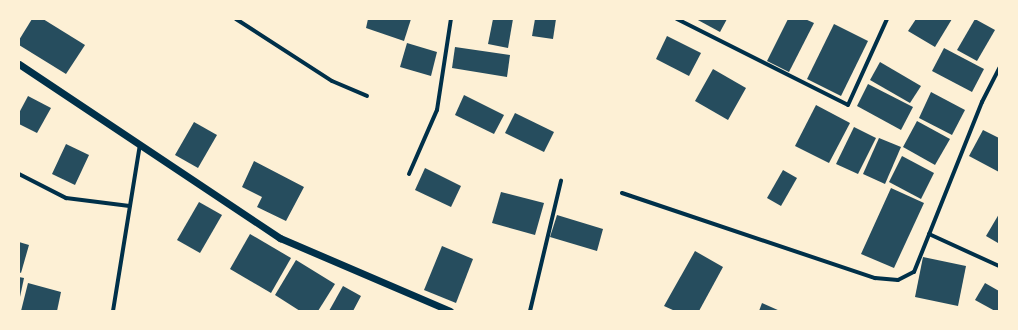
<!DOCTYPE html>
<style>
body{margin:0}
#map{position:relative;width:1018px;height:330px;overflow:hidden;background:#fdf0d5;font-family:"Work Sans",sans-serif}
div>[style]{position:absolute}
.building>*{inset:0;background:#264d5e}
.minor>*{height:4px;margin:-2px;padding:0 2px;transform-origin:2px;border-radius:2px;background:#003049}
.tertiary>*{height:7px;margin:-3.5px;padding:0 3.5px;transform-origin:3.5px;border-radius:3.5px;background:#003049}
span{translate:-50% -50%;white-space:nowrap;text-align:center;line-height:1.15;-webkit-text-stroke:3px #fdf0d5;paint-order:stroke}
.frame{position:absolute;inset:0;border:20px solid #fdf0d5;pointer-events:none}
</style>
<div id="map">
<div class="building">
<div style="clip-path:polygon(32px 19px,43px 19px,85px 45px,66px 74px,19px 45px,19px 40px)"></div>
<div style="clip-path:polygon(368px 19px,411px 19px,404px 41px,366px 28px)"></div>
<div style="clip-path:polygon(493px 19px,513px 19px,508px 48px,488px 44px)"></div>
<div style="clip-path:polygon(535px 19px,556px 19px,553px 39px,532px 36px)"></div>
<div style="clip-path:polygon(696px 19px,727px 19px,720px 32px)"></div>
<div style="clip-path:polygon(788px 19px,805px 19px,814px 23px,789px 72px,767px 61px)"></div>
<div style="clip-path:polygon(916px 19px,952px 19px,935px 47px,908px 31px)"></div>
<div style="clip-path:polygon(975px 19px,995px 30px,977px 61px,957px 50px)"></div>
<div style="clip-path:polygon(834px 24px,868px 41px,841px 96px,807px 79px)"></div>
<div style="clip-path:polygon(667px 36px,701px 53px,689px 76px,656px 59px)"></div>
<div style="clip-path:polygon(407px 43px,437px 52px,431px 76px,400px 67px)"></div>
<div style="clip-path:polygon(455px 47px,510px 55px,507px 77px,452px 68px)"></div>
<div style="clip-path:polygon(944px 48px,984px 69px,972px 92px,932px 71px)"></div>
<div style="clip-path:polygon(880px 62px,921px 86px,910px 103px,870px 80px)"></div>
<div style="clip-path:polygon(713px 69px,746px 88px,728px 120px,695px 101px)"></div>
<div style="clip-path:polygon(868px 84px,913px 107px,901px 130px,857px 106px)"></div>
<div style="clip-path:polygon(931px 92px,965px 110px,952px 135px,919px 118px)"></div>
<div style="clip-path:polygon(464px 95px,504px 115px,494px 134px,455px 115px)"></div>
<div style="clip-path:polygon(28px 96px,51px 108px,37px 133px,19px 124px,19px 113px)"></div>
<div style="clip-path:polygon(816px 105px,850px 123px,829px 163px,795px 146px)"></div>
<div style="clip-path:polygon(515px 113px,554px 132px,544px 152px,505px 133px)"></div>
<div style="clip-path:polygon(917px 121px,950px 139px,935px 165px,903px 147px)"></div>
<div style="clip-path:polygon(194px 122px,217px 135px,198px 168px,175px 155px)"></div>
<div style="clip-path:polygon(854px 127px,876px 138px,858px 174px,836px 164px)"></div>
<div style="clip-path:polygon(983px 130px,999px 138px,999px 172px,969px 156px)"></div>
<div style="clip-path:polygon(879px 138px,901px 147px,885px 184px,863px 174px)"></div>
<div style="clip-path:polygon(66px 144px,89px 155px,75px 185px,52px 174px)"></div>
<div style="clip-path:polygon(902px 156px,934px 173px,921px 199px,889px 182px)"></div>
<div style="clip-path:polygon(254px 161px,304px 187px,286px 221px,257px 207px,262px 197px,242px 187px)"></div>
<div style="clip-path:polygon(425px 168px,461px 186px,451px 207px,415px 190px)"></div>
<div style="clip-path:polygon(783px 170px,797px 178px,781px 206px,767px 198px)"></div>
<div style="clip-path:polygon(891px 188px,924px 203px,894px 268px,861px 254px)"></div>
<div style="clip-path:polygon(501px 192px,544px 203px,535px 235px,492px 223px)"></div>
<div style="clip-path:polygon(199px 202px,222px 215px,200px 253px,177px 240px)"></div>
<div style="clip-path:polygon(999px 214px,999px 241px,998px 243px,986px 236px)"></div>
<div style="clip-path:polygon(557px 215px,603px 229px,597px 251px,550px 237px)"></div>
<div style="clip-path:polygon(250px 234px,291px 258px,271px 293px,230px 269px)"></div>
<div style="clip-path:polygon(19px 242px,29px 245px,21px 273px,19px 272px)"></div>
<div style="clip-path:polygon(442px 246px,473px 259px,456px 303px,424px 290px)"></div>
<div style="clip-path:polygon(695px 251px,723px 267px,699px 311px,675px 311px,664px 306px)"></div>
<div style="clip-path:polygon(923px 257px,966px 266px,958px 306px,915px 297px)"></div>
<div style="clip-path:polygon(296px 260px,335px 284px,318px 311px,300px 311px,275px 295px)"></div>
<div style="clip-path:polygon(19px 277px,24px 278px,20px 297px,19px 297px)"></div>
<div style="clip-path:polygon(28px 283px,61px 292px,57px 311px,21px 311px)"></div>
<div style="clip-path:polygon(985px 283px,999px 291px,999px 311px,995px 311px,975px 300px)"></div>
<div style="clip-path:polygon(343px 286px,361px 296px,353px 311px,329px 311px)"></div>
<div style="clip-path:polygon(762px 303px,780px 311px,759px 311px)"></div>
</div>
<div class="minor">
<div style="left:236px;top:19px;width:114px;rotate:32.9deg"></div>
<div style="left:332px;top:81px;width:38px;rotate:23deg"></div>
<div style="left:677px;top:19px;width:191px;rotate:26.7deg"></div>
<div style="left:848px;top:105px;width:94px;rotate:-65.6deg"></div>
<div style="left:19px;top:174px;width:53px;rotate:27.1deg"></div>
<div style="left:66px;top:198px;width:64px;rotate:7.1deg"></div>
<div style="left:409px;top:174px;width:70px;rotate:-66.4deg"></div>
<div style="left:437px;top:110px;width:92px;rotate:-81.3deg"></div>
<div style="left:622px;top:193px;width:267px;rotate:18.6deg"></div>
<div style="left:875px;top:278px;width:23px;rotate:5deg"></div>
<div style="left:898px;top:280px;width:18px;rotate:-27deg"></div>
<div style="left:914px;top:272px;width:183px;rotate:-68.2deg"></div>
<div style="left:982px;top:102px;width:38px;rotate:-63deg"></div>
<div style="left:929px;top:234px;width:77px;rotate:24.6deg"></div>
<div style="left:113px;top:311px;width:168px;rotate:-80.8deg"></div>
<div style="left:530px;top:311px;width:134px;rotate:-76.6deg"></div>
</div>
<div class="tertiary">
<div style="left:19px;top:64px;width:314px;rotate:33.7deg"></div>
<div style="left:280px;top:238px;width:185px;rotate:23.2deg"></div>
</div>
<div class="frame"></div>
</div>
